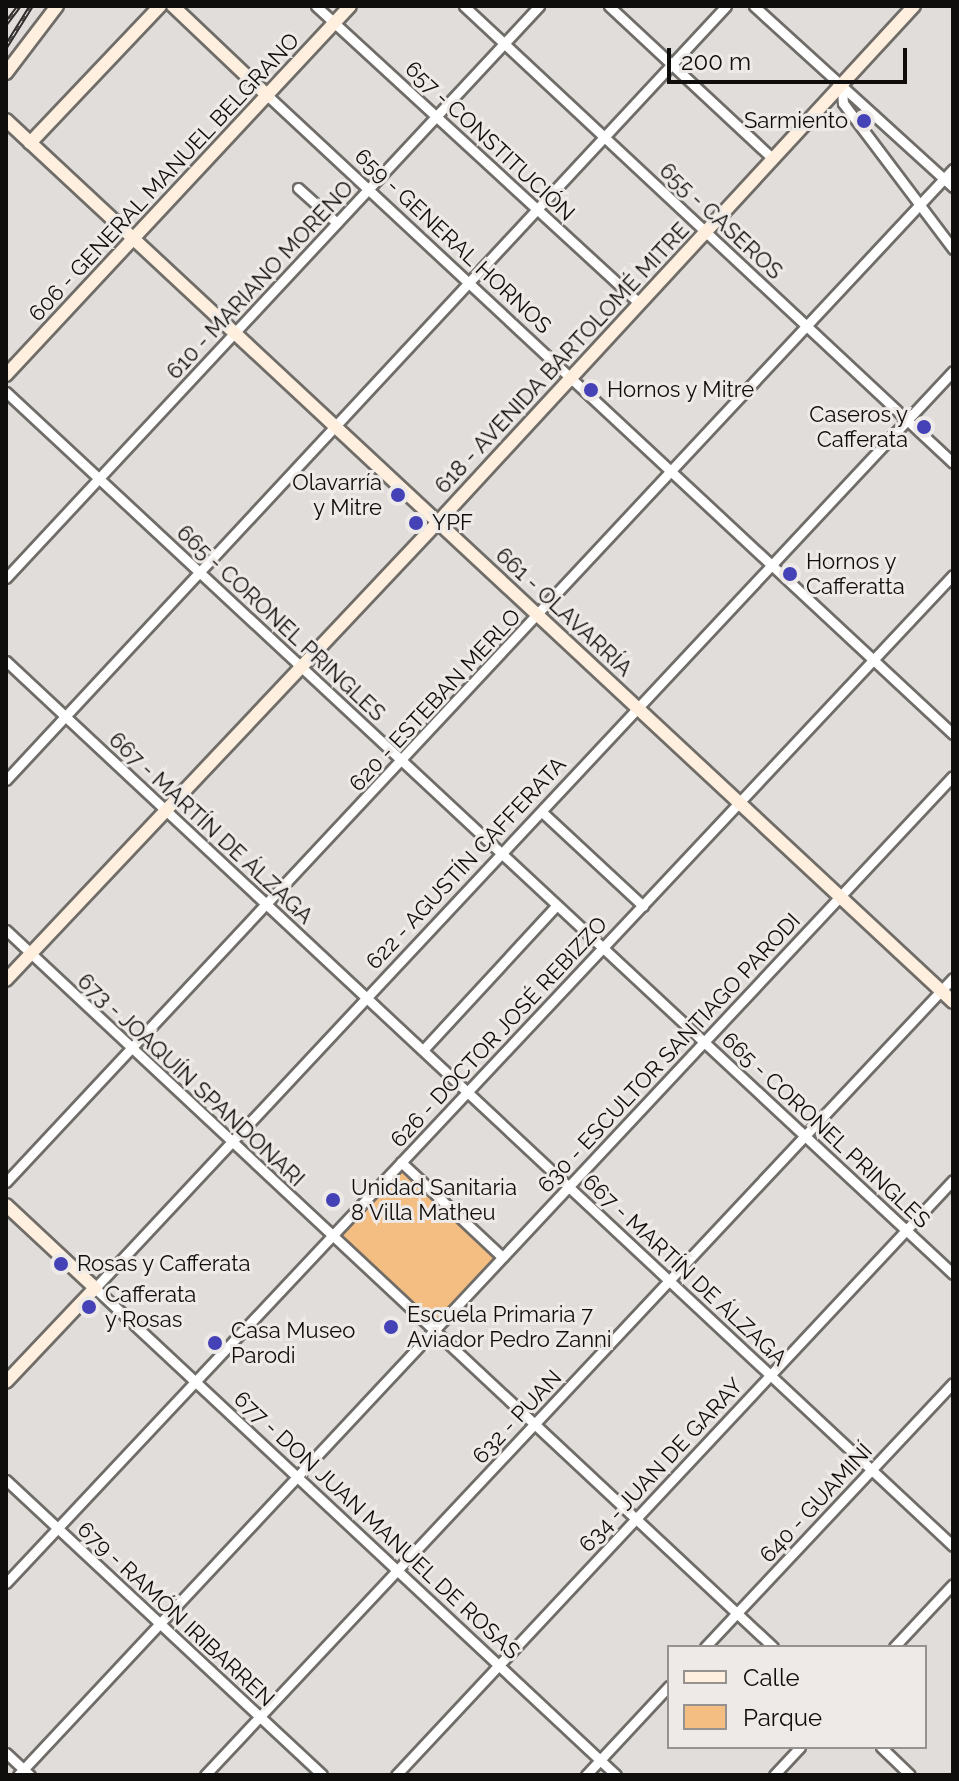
<!DOCTYPE html>
<meta charset="utf-8">
<style>
body{margin:0}
#map{position:relative;width:959px;height:1781px;overflow:hidden;background:#e1ddda;font-family:Raleway,sans-serif}
div>[style]{position:absolute}
.green>*{inset:0;background:#f4bd81}
.roads{filter:drop-shadow(2px 0 #706d69) drop-shadow(-2px 0 #706d69) drop-shadow(0 2px #706d69) drop-shadow(0 -2px #706d69)}
.street>*{height:9px;margin:-4.5px;padding:0 4.5px;transform-origin:4.5px;border-radius:4.5px;background:#fff}
.secondary>*{height:12px;margin:-6px;padding:0 6px;transform-origin:6px;border-radius:6px;background:#ffefde}
.rail>*{height:5px;margin-top:-2.5px;transform-origin:0;background:repeating-linear-gradient(90deg,#eeeae7 0 6px,#312f2e 0 12px);box-sizing:border-box;border-block:2px solid #312f2e}
.dots>*{width:22px;height:22px;translate:-50% -50%;box-sizing:border-box;border:4px solid #eeeae7;border-radius:50%}
span{translate:-50% -50%;white-space:nowrap;text-align:center;line-height:1.15;-webkit-text-stroke:6px #eeeae7;paint-order:stroke}
.poi-label{font-size:22px;color:#100e0d}
.right{translate:-100% -50%;text-align:right}
.left{translate:0 -50%;text-align:left}
.street-label{font-size:22px;color:#100e0d}
.frame{position:absolute;inset:0;border:8px solid #100e0d;pointer-events:none}
.legend{position:absolute;left:667px;top:1645px;width:260px;height:104px;box-sizing:border-box;background:#eeeae7;border:2px solid #959290;margin:0;padding:10px 14px;list-style:none;font-size:24px;color:#100e0d}
.legend li{display:flex;align-items:center;gap:16px;height:40px}
.legend b{width:40px;border:2px solid #959290}
.scale{position:absolute;left:667px;top:48px;width:240px;height:36px;box-sizing:border-box;border:4px solid #100e0d;border-top:0;padding-left:10px;font-size:24px;line-height:28px;white-space:nowrap;color:#100e0d;-webkit-text-stroke:6px #eeeae7;paint-order:stroke}
</style>
<div id="map">
<div class="green">
<div style="clip-path:polygon(402px 1170px,497px 1257px,437px 1322px,430px 1322px,341px 1235px)"></div>
</div>
<div class="roads">
<div class="street">
<div style="left:316px;top:6px;width:439px;rotate:42.6deg"></div>
<div style="left:464px;top:6px;width:669px;rotate:43.06deg"></div>
<div style="left:609px;top:6px;width:224px;rotate:43deg"></div>
<div style="left:754px;top:6px;width:269px;rotate:42.3deg"></div>
<div style="left:842px;top:86px;width:17px;rotate:87deg"></div>
<div style="left:843px;top:103px;width:183px;rotate:53deg"></div>
<div style="left:268px;top:96px;width:936px;rotate:42.97deg"></div>
<div style="left:298px;top:188px;width:52px;rotate:41.9deg"></div>
<div style="left:6px;top:392px;width:1294px;rotate:42.96deg"></div>
<div style="left:6px;top:578px;width:782px;rotate:-47.02deg"></div>
<div style="left:6px;top:661px;width:1296px;rotate:43.06deg"></div>
<div style="left:6px;top:780px;width:1057px;rotate:-47.07deg"></div>
<div style="left:542px;top:812px;width:138px;rotate:42.9deg"></div>
<div style="left:6px;top:930px;width:1050px;rotate:43.07deg"></div>
<div style="left:423px;top:1050px;width:197px;rotate:-47.3deg"></div>
<div style="left:401px;top:1162px;width:139px;rotate:43.2deg"></div>
<div style="left:6px;top:1182px;width:1387px;rotate:-46.93deg"></div>
<div style="left:6px;top:1480px;width:432px;rotate:43deg"></div>
<div style="left:6px;top:1583px;width:1383px;rotate:-46.79deg"></div>
<div style="left:705px;top:1647px;width:362px;rotate:-46.8deg"></div>
<div style="left:894px;top:1647px;width:86px;rotate:-46.9deg"></div>
<div style="left:881px;top:1747px;width:40px;rotate:44deg"></div>
<div style="left:6px;top:1753px;width:33px;rotate:43deg"></div>
<div style="left:18px;top:1775px;width:1368px;rotate:-46.9deg"></div>
<div style="left:205px;top:1775px;width:1093px;rotate:-46.82deg"></div>
<div style="left:396px;top:1775px;width:815px;rotate:-46.89deg"></div>
<div style="left:586px;top:1775px;width:122px;rotate:-47deg"></div>
<div style="left:616px;top:1775px;width:713px;rotate:-136.93deg"></div>
<div style="left:95px;top:1288px;width:1256px;rotate:-46.9deg"></div>
<div style="left:774px;top:1775px;width:38px;rotate:-47deg"></div>
</div>
<div class="secondary">
<div style="left:173px;top:6px;width:131px;rotate:43.5deg"></div>
<div style="left:6px;top:73px;width:84px;rotate:-52.7deg"></div>
<div style="left:6px;top:120px;width:1294px;rotate:42.96deg"></div>
<div style="left:30px;top:143px;width:189px;rotate:-46.5deg"></div>
<div style="left:6px;top:375px;width:504px;rotate:-47.01deg"></div>
<div style="left:6px;top:980px;width:630px;rotate:-46.67deg"></div>
<div style="left:438px;top:522px;width:702px;rotate:-47.31deg"></div>
<div style="left:6px;top:1205px;width:122px;rotate:43deg"></div>
<div style="left:95px;top:1288px;width:129px;rotate:133.4deg"></div>
</div>
</div>
<div class="rail">
<div style="left:6px;top:23px;width:21px;rotate:-53deg"></div>
<div style="left:6px;top:46px;width:47px;rotate:-58deg"></div>
</div>
<div class="dots">
<div style="left:864px;top:121px;background:#4541b7"></div>
<div style="left:591px;top:390px;background:#4541b7"></div>
<div style="left:924px;top:427px;background:#4541b7"></div>
<div style="left:398px;top:495px;background:#4541b7"></div>
<div style="left:416px;top:523px;background:#4541b7"></div>
<div style="left:790px;top:574px;background:#4541b7"></div>
<div style="left:333px;top:1200px;background:#4541b7"></div>
<div style="left:61px;top:1264px;background:#4541b7"></div>
<div style="left:89px;top:1307px;background:#4541b7"></div>
<div style="left:391px;top:1327px;background:#4541b7"></div>
<div style="left:215px;top:1343px;background:#4541b7"></div>
</div>
<div class="poi-label">
<span class="right" style="left:848px;top:121px">Sarmiento</span>
<span class="left" style="left:607px;top:390px">Hornos y Mitre</span>
<span class="right" style="left:908px;top:427px">Caseros y<br>Cafferata</span>
<span class="right" style="left:382px;top:495px">Olavarría<br>y Mitre</span>
<span class="left" style="left:432px;top:523px">YPF</span>
<span class="left" style="left:806px;top:574px">Hornos y<br>Cafferatta</span>
<span class="left" style="left:351px;top:1200px">Unidad Sanitaria<br>8 Villa Matheu</span>
<span class="left" style="left:77px;top:1264px">Rosas y Cafferata</span>
<span class="left" style="left:105px;top:1307px">Cafferata<br>y Rosas</span>
<span class="left" style="left:407px;top:1327px">Escuela Primaria 7<br>Aviador Pedro Zanni</span>
<span class="left" style="left:231px;top:1343px">Casa Museo<br>Parodi</span>
</div>
<div class="street-label">
<span style="left:490px;top:141px;rotate:43deg">657 - CONSTITUCIÓN</span>
<span style="left:164px;top:177px;rotate:-47deg">606 - GENERAL MANUEL BELGRANO</span>
<span style="left:721px;top:221px;rotate:43deg">655 - CASEROS</span>
<span style="left:453px;top:241px;rotate:43deg">659 - GENERAL HORNOS</span>
<span style="left:260px;top:280px;rotate:-47deg">610 - MARIANO MORENO</span>
<span style="left:562px;top:358px;rotate:-47deg">618 - AVENIDA BARTOLOMÉ MITRE</span>
<span style="left:564px;top:612px;rotate:43deg">661 - OLAVARRÍA</span>
<span style="left:281px;top:623px;rotate:43deg">665 - CORONEL PRINGLES</span>
<span style="left:435px;top:700px;rotate:-47deg">620 - ESTEBAN MERLO</span>
<span style="left:211px;top:828px;rotate:43deg">667 - MARTÍN DE ÁLZAGA</span>
<span style="left:466px;top:863px;rotate:-47deg">622 - AGUSTÍN CAFFERATA</span>
<span style="left:499px;top:1032px;rotate:-47deg">626 - DOCTOR JOSÉ REBIZZO</span>
<span style="left:669px;top:1053px;rotate:-47deg">630 - ESCULTOR SANTIAGO PARODI</span>
<span style="left:191px;top:1080px;rotate:43deg">673 - JOAQUÍN SPANDONARI</span>
<span style="left:826px;top:1130px;rotate:43deg">665 - CORONEL PRINGLES</span>
<span style="left:685px;top:1270px;rotate:43deg">667 - MARTÍN DE ÁLZAGA</span>
<span style="left:517px;top:1417px;rotate:-47deg">632 - PUAN</span>
<span style="left:661px;top:1465px;rotate:-47deg">634 - JUAN DE GARAY</span>
<span style="left:816px;top:1503px;rotate:-47deg">640 - GUAMINÍ</span>
<span style="left:377px;top:1525px;rotate:43deg">677 - DON JUAN MANUEL DE ROSAS</span>
<span style="left:176px;top:1614px;rotate:43deg">679 - RAMÓN IRIBARREN</span>
</div>
<div class="frame"></div>
<ul class="legend">
<li><b style="height:10px;background:#ffefde"></b>Calle</li>
<li><b style="height:22px;background:#f4bd81"></b>Parque</li>
</ul>
<div class="scale">200 m</div>
</div>
